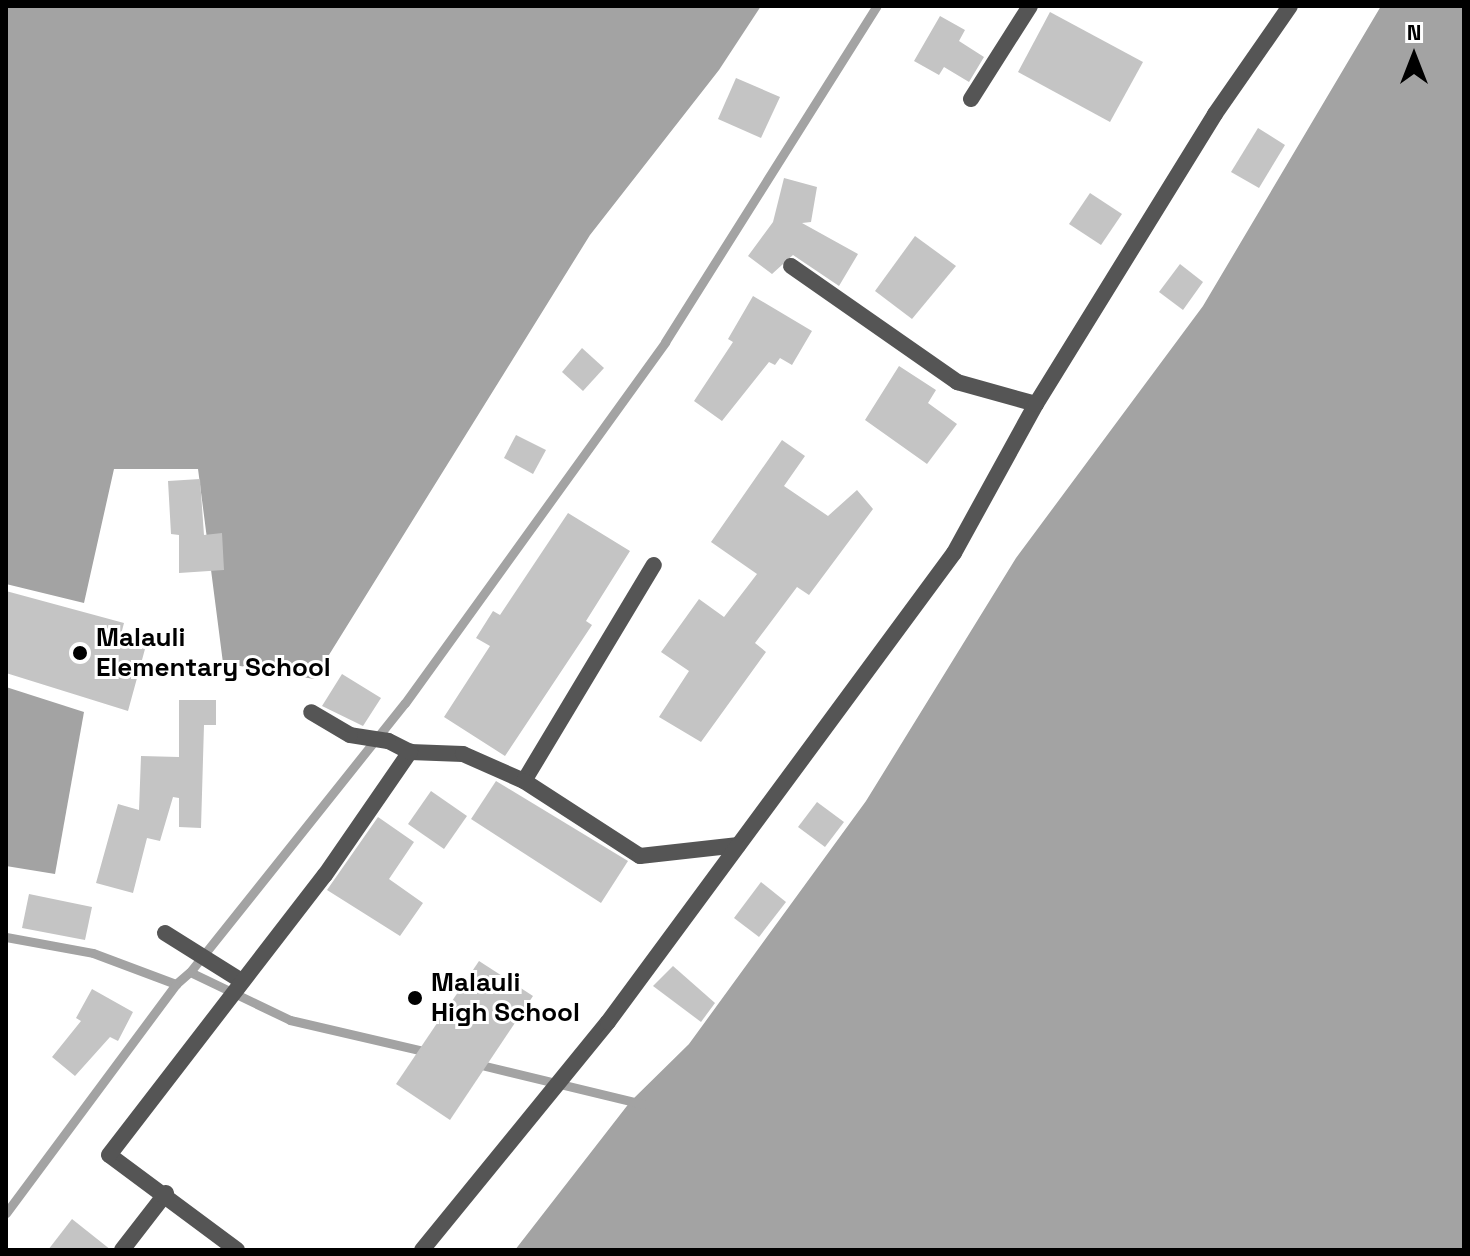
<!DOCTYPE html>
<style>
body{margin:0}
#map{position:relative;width:1470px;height:1256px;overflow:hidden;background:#fff;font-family:"Space Grotesk",sans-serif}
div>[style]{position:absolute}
.water>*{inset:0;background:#a3a3a3}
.stream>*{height:9px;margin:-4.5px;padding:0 4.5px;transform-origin:4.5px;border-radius:4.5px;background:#a3a3a3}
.building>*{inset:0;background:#c4c4c4}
.minor>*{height:16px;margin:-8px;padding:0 8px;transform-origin:8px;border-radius:8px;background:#555}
.tertiary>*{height:16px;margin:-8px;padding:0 8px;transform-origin:8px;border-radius:8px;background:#555}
.dots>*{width:22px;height:22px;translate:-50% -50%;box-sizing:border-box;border:4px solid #fff;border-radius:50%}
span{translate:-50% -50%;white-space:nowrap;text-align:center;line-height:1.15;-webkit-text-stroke:6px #fff;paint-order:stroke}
.poi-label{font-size:26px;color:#000;font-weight:700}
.left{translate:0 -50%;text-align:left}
.frame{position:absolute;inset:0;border:8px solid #000;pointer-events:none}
.north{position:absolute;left:1374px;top:16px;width:80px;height:80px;-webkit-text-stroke:6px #fff;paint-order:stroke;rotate:0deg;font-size:22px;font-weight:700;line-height:32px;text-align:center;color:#000}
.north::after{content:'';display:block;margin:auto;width:28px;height:36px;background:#000;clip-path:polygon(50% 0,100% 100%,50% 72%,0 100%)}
</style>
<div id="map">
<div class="water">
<div style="clip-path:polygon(6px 6px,761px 6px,719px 70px,590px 235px,314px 679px,223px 663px,198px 469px,114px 469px,84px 603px,6px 584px)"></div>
<div style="clip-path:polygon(1381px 6px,1464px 6px,1464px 1250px,515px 1250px,630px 1102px,689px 1044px,866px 801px,1016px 558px,1203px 306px)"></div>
<div style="clip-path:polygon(6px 687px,84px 712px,55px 874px,6px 866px)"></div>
</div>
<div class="stream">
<div style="left:6px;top:937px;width:88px;rotate:10.4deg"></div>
<div style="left:93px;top:953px;width:89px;rotate:20.5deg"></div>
<div style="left:176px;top:984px;width:18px;rotate:-41deg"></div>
<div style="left:190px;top:972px;width:111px;rotate:25.6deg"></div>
<div style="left:290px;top:1020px;width:142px;rotate:13.1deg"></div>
<div style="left:190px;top:972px;width:344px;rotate:-51.4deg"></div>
<div style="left:405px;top:703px;width:445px;rotate:-54.2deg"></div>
<div style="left:665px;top:342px;width:397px;rotate:-57.8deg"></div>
<div style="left:477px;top:1064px;width:170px;rotate:13.6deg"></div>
<div style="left:6px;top:1213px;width:285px;rotate:-53.4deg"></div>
</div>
<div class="building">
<div style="clip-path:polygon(1050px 12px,1143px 62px,1110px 122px,1018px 72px)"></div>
<div style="clip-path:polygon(940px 16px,965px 30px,959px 41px,984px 57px,969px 82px,944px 67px,939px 75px,914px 61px)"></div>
<div style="clip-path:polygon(736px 78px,780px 97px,761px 138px,718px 119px)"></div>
<div style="clip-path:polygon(1258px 128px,1285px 145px,1259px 188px,1231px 172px)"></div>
<div style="clip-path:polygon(784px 178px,817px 187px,811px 222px,802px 223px,858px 254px,839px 286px,793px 255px,772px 274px,748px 256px,773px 222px)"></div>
<div style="clip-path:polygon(1090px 193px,1122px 214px,1101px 245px,1069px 224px)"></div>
<div style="clip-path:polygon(915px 236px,956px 266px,912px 319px,875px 291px)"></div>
<div style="clip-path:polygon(1180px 264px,1203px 282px,1183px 310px,1159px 292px)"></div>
<div style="clip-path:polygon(753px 296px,812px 331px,792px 365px,780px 358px,775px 365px,769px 362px,722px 421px,694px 401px,733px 342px,728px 339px)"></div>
<div style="clip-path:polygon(582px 348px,604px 368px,583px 391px,562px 372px)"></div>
<div style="clip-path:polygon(899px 366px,936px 390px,928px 403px,957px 424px,927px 464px,865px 420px)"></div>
<div style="clip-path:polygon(516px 435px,546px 450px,533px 474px,504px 458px)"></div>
<div style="clip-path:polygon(782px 440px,805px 456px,784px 486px,828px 516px,857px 490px,873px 509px,809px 595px,797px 587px,755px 643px,766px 652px,701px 742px,659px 717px,689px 671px,661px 652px,699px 599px,724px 617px,757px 574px,711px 542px)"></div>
<div style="clip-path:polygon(200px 479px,204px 535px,222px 533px,224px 570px,179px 573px,179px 535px,171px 534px,168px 481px)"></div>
<div style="clip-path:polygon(568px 513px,630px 551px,586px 621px,592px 625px,505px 756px,444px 717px,490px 646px,476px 638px,493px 611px,500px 615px)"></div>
<div style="clip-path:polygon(6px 591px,124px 623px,119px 642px,145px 649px,128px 711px,6px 673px)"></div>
<div style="clip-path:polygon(342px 674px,381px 698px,363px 726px,322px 706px)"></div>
<div style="clip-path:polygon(179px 700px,216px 700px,216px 725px,204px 725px,201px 828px,179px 827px,179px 798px,173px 797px,160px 841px,147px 838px,133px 893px,96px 883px,118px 804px,139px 810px,141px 756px,179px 757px)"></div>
<div style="clip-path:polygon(496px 781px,628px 861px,601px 903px,471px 819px)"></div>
<div style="clip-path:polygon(431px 791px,467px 816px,444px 849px,408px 824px)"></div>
<div style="clip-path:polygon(817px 802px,844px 822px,825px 847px,798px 827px)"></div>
<div style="clip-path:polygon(378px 817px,414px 842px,389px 879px,423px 903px,400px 936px,327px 890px)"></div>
<div style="clip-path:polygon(761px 882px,786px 902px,759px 937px,734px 918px)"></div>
<div style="clip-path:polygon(29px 894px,92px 907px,85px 940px,22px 928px)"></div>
<div style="clip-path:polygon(479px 961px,533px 996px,450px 1120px,396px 1084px)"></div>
<div style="clip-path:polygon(673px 966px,715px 1003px,701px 1022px,653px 986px)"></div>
<div style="clip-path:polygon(92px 989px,133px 1012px,118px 1041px,110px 1037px,75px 1076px,52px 1057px,81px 1021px,76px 1018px)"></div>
<div style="clip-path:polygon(72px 1219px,111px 1250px,48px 1250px)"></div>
</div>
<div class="minor">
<div style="left:971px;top:99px;width:110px;rotate:-57.6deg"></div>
<div style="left:791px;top:266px;width:203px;rotate:34.9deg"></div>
<div style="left:957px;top:382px;width:82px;rotate:15.6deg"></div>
<div style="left:410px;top:752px;width:53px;rotate:2.2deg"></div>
<div style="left:463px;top:754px;width:67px;rotate:23.9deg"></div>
<div style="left:524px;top:781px;width:252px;rotate:-59deg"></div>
<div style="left:524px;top:781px;width:138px;rotate:32.9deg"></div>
<div style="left:640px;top:856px;width:99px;rotate:-6.4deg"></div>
<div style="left:165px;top:933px;width:89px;rotate:32.1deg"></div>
<div style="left:122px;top:1250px;width:72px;rotate:-52.3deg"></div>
<div style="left:237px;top:1250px;width:159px;rotate:-143.4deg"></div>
<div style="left:109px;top:1155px;width:354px;rotate:-52.4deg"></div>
<div style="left:325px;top:875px;width:150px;rotate:-55.4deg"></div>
<div style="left:410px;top:752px;width:25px;rotate:-153deg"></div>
<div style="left:388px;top:741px;width:38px;rotate:-171deg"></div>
<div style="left:350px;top:735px;width:45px;rotate:-149.5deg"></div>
</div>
<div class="tertiary">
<div style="left:422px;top:1250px;width:294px;rotate:-50.8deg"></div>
<div style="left:608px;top:1022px;width:583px;rotate:-53.58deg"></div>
<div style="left:954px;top:553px;width:170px;rotate:-61.2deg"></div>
<div style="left:1036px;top:404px;width:341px;rotate:-58.3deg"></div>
<div style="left:1215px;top:114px;width:131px;rotate:-55.2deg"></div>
</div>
<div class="dots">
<div style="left:80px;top:653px;background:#000"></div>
<div style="left:415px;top:998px;background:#000"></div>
</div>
<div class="poi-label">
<span class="left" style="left:96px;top:653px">Malauli<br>Elementary School</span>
<span class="left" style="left:431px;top:998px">Malauli<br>High School</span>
</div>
<div class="frame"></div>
<div class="north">N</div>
</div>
